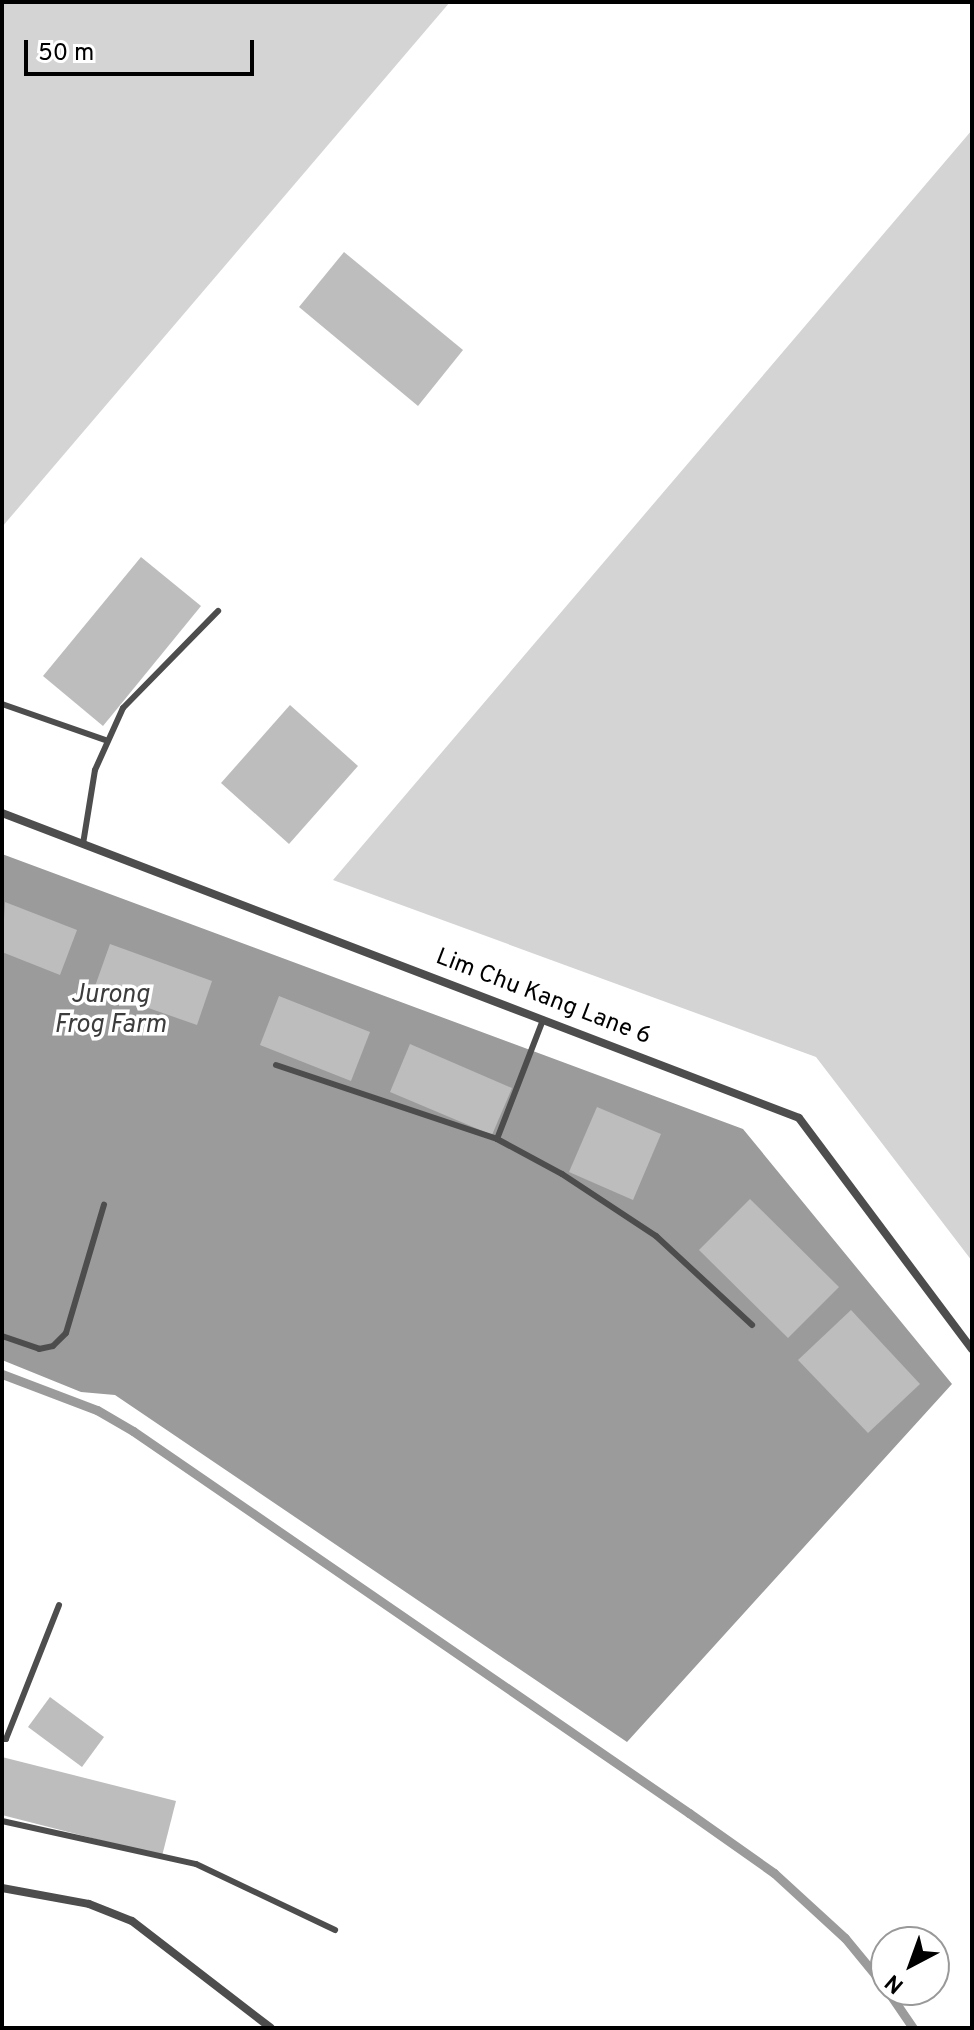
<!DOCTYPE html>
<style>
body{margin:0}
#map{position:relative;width:974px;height:2030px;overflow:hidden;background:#fff;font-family:Overpass,sans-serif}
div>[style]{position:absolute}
.green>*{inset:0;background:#d4d4d4}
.water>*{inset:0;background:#9b9b9b}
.stream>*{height:9px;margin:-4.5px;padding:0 4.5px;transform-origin:4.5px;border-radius:4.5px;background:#9b9b9b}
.building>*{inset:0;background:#bdbdbd}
.lane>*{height:6px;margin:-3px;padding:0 3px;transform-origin:3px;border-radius:3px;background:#4d4d4d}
.street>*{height:8px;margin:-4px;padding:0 4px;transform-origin:4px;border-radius:4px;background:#4d4d4d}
span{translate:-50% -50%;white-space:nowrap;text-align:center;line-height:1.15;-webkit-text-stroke:7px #fff;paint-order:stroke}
.street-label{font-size:24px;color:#000}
.water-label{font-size:26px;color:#3c3c3c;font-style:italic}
.frame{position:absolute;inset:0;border:4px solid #000;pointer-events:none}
.north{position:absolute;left:870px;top:1926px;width:80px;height:80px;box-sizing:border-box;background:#fff;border:2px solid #999;border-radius:50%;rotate:221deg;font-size:22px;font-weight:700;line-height:32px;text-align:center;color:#000}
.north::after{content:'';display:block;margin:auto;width:28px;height:36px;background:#000;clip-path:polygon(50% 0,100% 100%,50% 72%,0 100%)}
.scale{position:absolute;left:24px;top:40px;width:230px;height:36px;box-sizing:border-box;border:4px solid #000;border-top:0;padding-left:10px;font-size:24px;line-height:28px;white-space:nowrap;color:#000;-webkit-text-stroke:6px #fff;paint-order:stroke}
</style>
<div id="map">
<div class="green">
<div style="clip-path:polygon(2px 2px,450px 2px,2px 527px)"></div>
<div style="clip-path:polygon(972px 130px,972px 1261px,816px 1057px,333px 880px)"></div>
</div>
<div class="water">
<div style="clip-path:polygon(2px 854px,743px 1129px,952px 1384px,627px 1742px,115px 1395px,81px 1392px,2px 1360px)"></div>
</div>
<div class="stream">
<div style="left:2px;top:1374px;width:102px;rotate:20.8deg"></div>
<div style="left:97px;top:1410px;width:42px;rotate:30.3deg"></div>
<div style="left:133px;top:1431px;width:675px;rotate:34.49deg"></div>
<div style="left:689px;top:1813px;width:104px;rotate:35.2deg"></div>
<div style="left:774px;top:1873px;width:96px;rotate:42.5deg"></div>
<div style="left:845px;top:1938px;width:65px;rotate:50.6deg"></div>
<div style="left:887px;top:1990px;width:46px;rotate:55.6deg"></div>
</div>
<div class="building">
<div style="clip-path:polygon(344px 252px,463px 350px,418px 406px,299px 307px)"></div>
<div style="clip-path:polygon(141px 557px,201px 606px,103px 726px,43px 676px)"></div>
<div style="clip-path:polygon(290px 705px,358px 766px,289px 844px,221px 783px)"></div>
<div style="clip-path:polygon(5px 902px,77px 930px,60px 975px,2px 952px)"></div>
<div style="clip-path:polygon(110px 944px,212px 981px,197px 1025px,94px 989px)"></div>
<div style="clip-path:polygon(279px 996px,370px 1032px,351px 1081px,260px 1045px)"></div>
<div style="clip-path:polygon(410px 1044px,512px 1088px,492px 1135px,390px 1092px)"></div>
<div style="clip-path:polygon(597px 1107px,661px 1134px,633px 1200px,569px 1172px)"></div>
<div style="clip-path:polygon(750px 1199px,839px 1287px,788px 1338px,699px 1250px)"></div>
<div style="clip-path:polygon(851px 1310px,920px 1384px,868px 1433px,798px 1360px)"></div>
<div style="clip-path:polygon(50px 1697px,104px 1737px,82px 1767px,28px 1727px)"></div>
<div style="clip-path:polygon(2px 1757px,176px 1801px,162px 1856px,2px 1815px)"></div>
</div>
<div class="lane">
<div style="left:2px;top:704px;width:112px;rotate:19.2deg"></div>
<div style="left:83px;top:844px;width:75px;rotate:-80.8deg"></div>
<div style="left:95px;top:770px;width:68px;rotate:-65.7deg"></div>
<div style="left:123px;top:708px;width:136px;rotate:-45.6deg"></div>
<div style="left:276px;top:1065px;width:233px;rotate:18.5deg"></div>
<div style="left:497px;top:1139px;width:74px;rotate:28.3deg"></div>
<div style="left:562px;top:1174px;width:113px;rotate:33.4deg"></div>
<div style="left:656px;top:1236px;width:131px;rotate:42.8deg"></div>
<div style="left:497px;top:1139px;width:128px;rotate:-68.9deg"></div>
<div style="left:2px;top:1336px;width:39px;rotate:19deg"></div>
<div style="left:39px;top:1349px;width:14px;rotate:-12deg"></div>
<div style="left:53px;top:1346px;width:18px;rotate:-45deg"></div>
<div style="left:66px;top:1333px;width:134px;rotate:-73.5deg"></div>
<div style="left:2px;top:1739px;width:4px"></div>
<div style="left:6px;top:1739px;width:144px;rotate:-68.4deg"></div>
<div style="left:2px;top:1821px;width:199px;rotate:12.5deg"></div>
<div style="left:196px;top:1864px;width:154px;rotate:25.4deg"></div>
</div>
<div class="street">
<div style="left:2px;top:813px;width:853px;rotate:20.94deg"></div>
<div style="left:799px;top:1118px;width:289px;rotate:53.2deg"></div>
<div style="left:2px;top:1888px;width:88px;rotate:10.4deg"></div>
<div style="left:89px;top:1904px;width:46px;rotate:21.6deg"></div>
<div style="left:132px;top:1921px;width:175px;rotate:37.6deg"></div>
</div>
<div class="street-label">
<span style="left:543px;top:998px;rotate:21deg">Lim Chu Kang Lane 6</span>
</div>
<div class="water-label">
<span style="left:110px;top:1011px">Jurong<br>Frog Farm</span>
</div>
<div class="frame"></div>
<div class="north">N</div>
<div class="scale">50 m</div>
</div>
